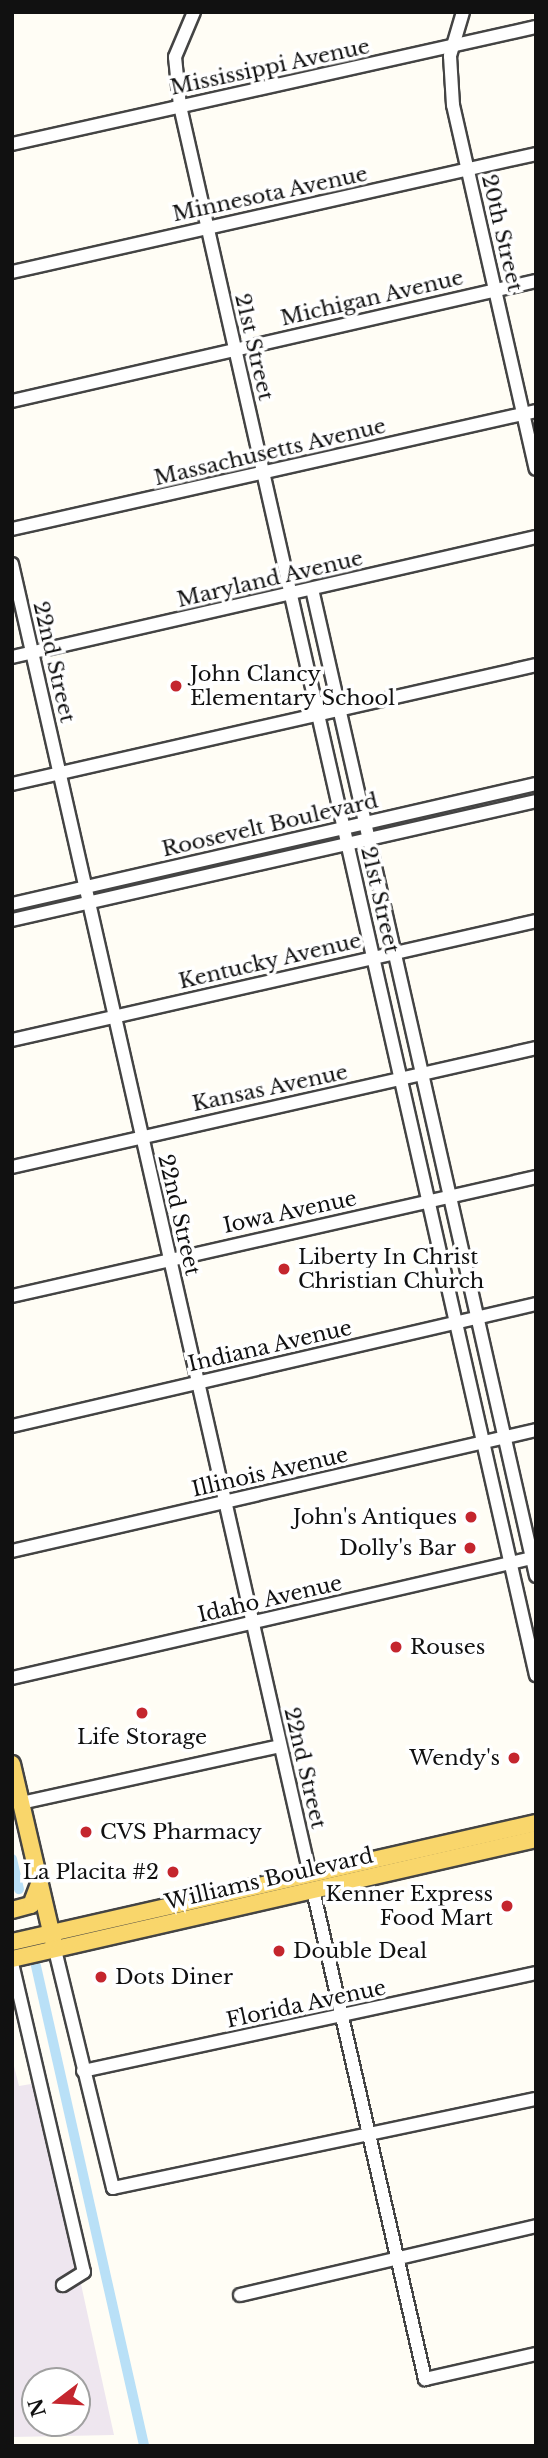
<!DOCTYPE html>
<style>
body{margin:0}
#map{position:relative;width:548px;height:2458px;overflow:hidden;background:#fffdf5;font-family:"Libre Baskerville",serif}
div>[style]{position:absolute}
.industrial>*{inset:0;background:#eee6ef}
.canal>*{height:10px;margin:-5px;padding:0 5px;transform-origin:5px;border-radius:5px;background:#b9e0f7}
.roads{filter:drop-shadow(2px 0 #444) drop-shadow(-2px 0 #444) drop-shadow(0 2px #444) drop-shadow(0 -2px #444)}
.minor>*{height:12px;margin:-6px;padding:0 6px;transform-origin:6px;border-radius:6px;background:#fff}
.major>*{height:16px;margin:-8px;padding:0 8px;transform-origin:8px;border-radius:8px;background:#f9d66b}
.dots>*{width:19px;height:19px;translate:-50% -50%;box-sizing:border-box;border:4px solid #fff;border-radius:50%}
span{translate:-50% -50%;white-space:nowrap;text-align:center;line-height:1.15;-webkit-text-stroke:7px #fff;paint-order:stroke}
.street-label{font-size:21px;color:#111}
.poi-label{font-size:21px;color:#111}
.left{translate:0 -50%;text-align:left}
.right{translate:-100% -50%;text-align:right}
.frame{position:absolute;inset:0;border:14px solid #111;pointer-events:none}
.north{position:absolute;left:21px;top:2367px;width:70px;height:70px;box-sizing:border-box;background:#fff;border:2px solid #a0a0a0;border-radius:50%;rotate:253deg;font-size:19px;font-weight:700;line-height:28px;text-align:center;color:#111}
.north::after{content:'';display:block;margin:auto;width:24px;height:32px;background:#c4262e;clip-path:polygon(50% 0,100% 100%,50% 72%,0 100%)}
</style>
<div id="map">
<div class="industrial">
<div style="clip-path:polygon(evenodd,12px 2058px,19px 2086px,37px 2083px,114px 2435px,12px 2437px,12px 2058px,35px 2381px,77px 2381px,77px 2423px,35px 2423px,35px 2381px)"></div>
</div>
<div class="canal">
<div style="left:12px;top:1859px;width:31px;rotate:77deg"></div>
<div style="left:36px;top:1966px;width:492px;rotate:77.3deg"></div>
</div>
<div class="roads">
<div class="minor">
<div style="left:194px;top:12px;width:49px;rotate:112.9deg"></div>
<div style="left:175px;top:57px;width:49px;rotate:84.2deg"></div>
<div style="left:180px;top:106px;width:1609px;rotate:77.22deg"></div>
<div style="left:463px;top:12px;width:46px;rotate:106.5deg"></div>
<div style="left:450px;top:56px;width:49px;rotate:86.5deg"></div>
<div style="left:453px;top:105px;width:373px;rotate:77.2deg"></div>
<div style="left:12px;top:144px;width:537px;rotate:-12.59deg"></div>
<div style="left:12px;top:272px;width:537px;rotate:-12.69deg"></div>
<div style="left:12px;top:401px;width:538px;rotate:-12.9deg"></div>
<div style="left:12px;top:529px;width:537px;rotate:-12.69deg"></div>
<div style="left:12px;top:564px;width:1344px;rotate:77.19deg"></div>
<div style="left:312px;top:589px;width:1012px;rotate:77.21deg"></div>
<div style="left:12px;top:657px;width:538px;rotate:-12.9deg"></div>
<div style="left:12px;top:784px;width:537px;rotate:-12.79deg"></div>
<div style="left:12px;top:904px;width:538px;rotate:-12.9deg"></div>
<div style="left:12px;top:920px;width:537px;rotate:-12.79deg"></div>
<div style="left:12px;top:1040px;width:537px;rotate:-12.79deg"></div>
<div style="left:12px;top:1167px;width:537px;rotate:-12.79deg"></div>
<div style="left:12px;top:1296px;width:537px;rotate:-12.79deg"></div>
<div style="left:12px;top:1426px;width:538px;rotate:-13.11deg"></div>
<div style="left:12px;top:1551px;width:538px;rotate:-13deg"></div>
<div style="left:12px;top:1678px;width:538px;rotate:-13deg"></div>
<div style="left:21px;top:1803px;width:265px;rotate:-12.4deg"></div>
<div style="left:313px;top:1890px;width:502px;rotate:77.1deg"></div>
<div style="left:425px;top:2379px;width:114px;rotate:-12.7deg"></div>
<div style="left:55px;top:1950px;width:245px;rotate:76.3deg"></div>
<div style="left:113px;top:2188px;width:432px;rotate:-11.9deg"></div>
<div style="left:12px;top:1963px;width:317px;rotate:76.9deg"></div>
<div style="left:84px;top:2272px;width:25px;rotate:148deg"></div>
<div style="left:83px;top:2071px;width:463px;rotate:-12.2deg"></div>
<div style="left:240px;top:2295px;width:304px;rotate:-13.1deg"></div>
</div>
<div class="major">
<div style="left:12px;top:1764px;width:185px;rotate:76.9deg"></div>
<div style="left:12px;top:1910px;width:20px;rotate:-15deg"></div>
<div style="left:31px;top:1905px;width:22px;rotate:-69deg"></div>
<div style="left:12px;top:1942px;width:537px;rotate:-12.79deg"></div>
<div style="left:12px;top:1959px;width:538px;rotate:-12.9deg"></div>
</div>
</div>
<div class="dots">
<div style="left:176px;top:686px;background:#c4262e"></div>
<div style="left:284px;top:1269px;background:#c4262e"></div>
<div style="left:471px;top:1517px;background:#c4262e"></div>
<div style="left:470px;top:1548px;background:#c4262e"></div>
<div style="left:396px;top:1647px;background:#c4262e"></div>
<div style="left:142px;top:1713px;background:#c4262e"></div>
<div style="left:514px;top:1758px;background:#c4262e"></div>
<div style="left:86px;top:1832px;background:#c4262e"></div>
<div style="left:173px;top:1872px;background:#c4262e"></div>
<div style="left:507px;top:1906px;background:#c4262e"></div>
<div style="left:279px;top:1951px;background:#c4262e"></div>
<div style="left:101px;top:1977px;background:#c4262e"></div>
</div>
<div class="street-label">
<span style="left:270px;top:67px;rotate:-12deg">Mississippi Avenue</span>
<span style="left:270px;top:194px;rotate:-12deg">Minnesota Avenue</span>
<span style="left:502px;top:233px;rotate:77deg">20th Street</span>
<span style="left:372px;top:298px;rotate:-13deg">Michigan Avenue</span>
<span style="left:254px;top:347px;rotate:77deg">21st Street</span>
<span style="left:270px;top:452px;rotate:-13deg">Massachusetts Avenue</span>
<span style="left:270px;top:579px;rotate:-13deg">Maryland Avenue</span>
<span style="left:54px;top:662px;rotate:77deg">22nd Street</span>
<span style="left:270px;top:825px;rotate:-13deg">Roosevelt Boulevard</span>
<span style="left:380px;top:900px;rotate:77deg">21st Street</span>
<span style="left:270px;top:961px;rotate:-13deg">Kentucky Avenue</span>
<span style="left:270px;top:1088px;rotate:-12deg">Kansas Avenue</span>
<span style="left:290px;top:1212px;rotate:-12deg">Iowa Avenue</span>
<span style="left:179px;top:1215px;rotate:77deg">22nd Street</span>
<span style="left:270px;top:1346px;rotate:-13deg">Indiana Avenue</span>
<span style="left:270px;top:1472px;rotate:-13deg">Illinois Avenue</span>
<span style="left:270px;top:1599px;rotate:-13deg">Idaho Avenue</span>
<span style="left:305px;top:1768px;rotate:77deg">22nd Street</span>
<span style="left:269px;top:1879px;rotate:-13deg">Williams Boulevard</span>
<span style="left:306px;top:2004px;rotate:-12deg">Florida Avenue</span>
</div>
<div class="poi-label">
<span class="left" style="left:190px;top:686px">John Clancy<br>Elementary School</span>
<span class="left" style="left:298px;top:1269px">Liberty In Christ<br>Christian Church</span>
<span class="right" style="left:457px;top:1517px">John's Antiques</span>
<span class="right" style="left:456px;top:1548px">Dolly's Bar</span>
<span class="left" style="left:410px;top:1647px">Rouses</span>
<span style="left:142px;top:1737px">Life Storage</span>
<span class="right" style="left:500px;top:1758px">Wendy's</span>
<span class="left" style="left:100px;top:1832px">CVS Pharmacy</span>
<span class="right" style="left:159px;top:1872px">La Placita #2</span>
<span class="right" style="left:493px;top:1906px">Kenner Express<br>Food Mart</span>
<span class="left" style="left:293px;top:1951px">Double Deal</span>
<span class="left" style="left:115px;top:1977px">Dots Diner</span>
</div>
<div class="frame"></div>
<div class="north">N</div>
</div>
